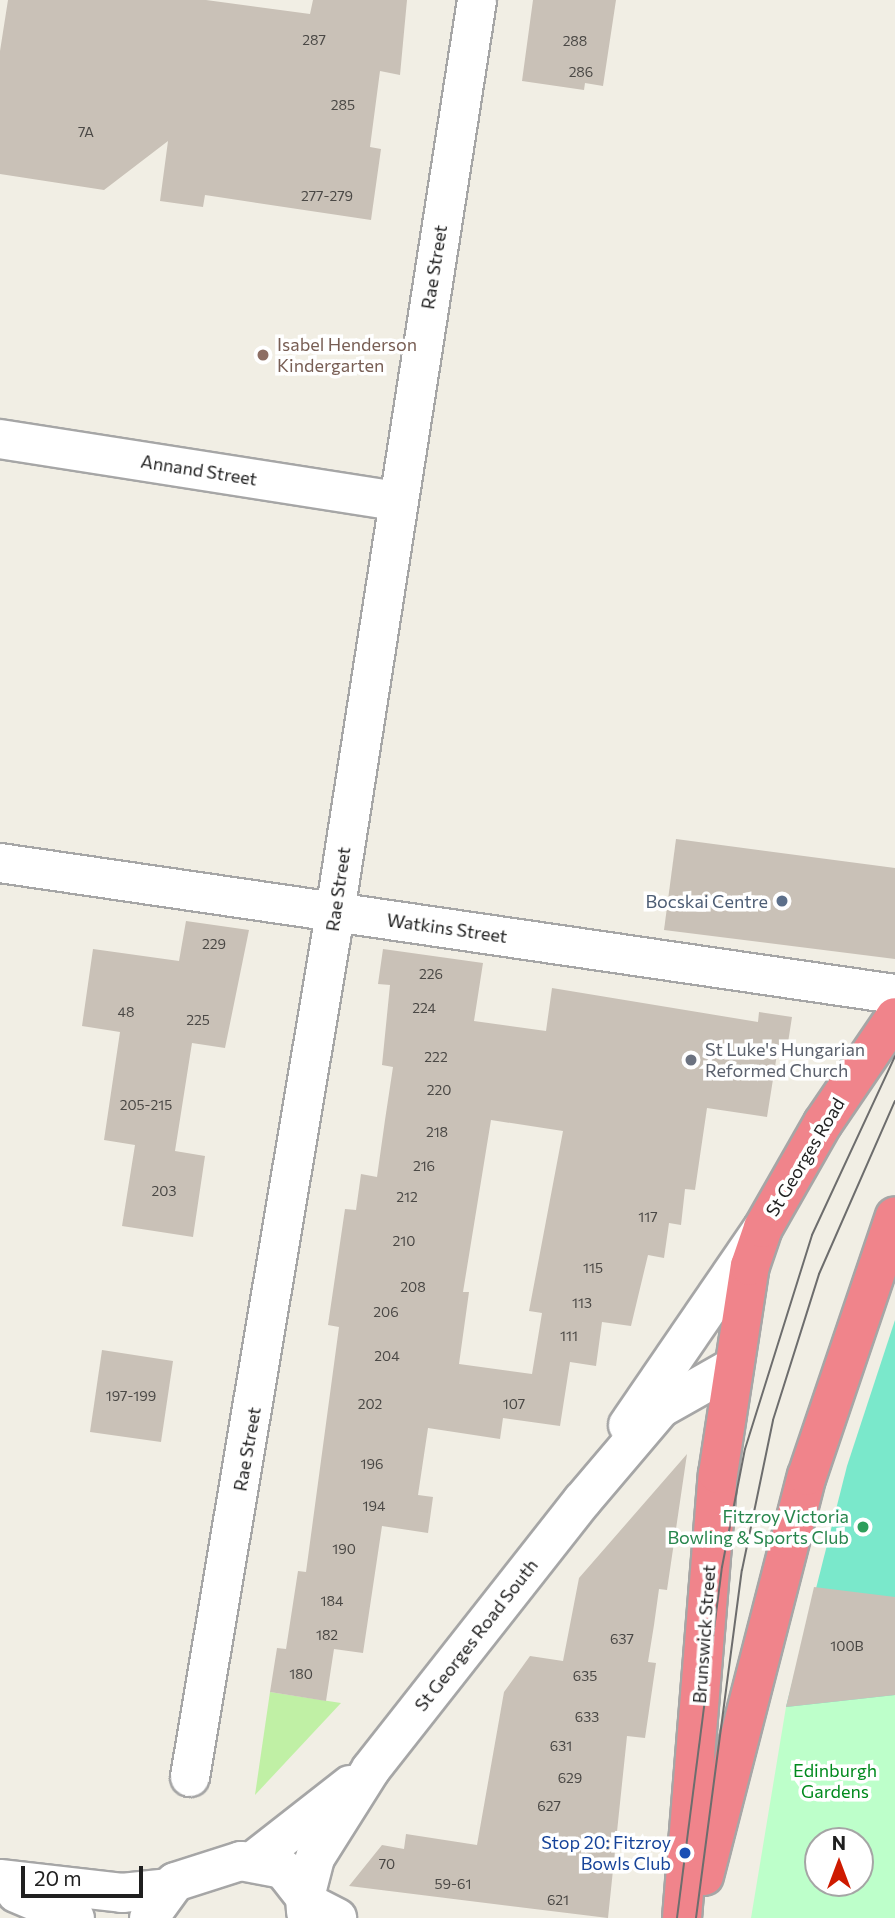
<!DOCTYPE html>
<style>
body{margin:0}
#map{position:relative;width:895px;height:1918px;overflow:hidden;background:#f1eee4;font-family:Commissioner,sans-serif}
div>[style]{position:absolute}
.grass>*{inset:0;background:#c0f0a5}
.park>*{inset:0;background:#bdffca}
.pitch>*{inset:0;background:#7ae8cb}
.building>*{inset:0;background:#c9c1b7}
.roads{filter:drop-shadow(2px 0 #a6a6a6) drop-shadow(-2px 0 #a6a6a6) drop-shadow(0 2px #a6a6a6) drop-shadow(0 -2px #a6a6a6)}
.street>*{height:38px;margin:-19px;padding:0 19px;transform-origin:19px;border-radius:19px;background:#fff}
.highway>*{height:38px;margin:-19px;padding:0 19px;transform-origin:19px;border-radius:19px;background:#f0848b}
.tram>*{height:2px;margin:-1px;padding:0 1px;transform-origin:1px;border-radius:1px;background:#6d6d6d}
.dots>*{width:19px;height:19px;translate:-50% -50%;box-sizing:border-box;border:4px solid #fff;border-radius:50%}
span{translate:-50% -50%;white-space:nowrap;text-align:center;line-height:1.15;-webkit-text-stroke:7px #fff;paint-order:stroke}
.number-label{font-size:14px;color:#4a4845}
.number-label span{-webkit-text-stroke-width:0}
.street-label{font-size:18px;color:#1f1f1f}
.education-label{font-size:18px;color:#785e54}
.left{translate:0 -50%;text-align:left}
.service-label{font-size:18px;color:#4e5e75}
.right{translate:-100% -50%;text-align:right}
.worship-label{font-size:18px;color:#5b616d}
.leisure-label{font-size:18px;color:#27864d}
.park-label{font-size:18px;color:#008a1d}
.transit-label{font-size:18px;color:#164399}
.north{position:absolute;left:804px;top:1827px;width:70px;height:70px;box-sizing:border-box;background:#fff;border:2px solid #a5a5a5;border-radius:50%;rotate:0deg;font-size:19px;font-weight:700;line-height:28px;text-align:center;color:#1f1f1f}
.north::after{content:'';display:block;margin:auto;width:24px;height:32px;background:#ce1a00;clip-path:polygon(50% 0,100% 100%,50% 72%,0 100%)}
.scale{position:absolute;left:21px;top:1866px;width:122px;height:32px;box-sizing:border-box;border:4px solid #1f1f1f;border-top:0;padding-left:9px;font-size:21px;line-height:24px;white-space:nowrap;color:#1f1f1f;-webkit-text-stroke:5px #fff;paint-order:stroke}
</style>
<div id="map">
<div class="grass">
<div style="clip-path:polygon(270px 1692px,341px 1703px,255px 1795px)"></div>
</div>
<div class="park">
<div style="clip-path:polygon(evenodd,895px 1324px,895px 1918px,751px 1918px,786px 1707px,895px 1324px,818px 1841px,860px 1841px,860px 1883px,818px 1883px,818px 1841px)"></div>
</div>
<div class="pitch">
<div style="clip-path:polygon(895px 1320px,895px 1695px,786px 1707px,847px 1466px)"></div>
</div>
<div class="building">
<div style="clip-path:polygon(8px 0,206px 0,310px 14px,313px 0,407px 0,400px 75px,380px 71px,370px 147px,381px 149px,371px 220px,205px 195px,203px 207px,160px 201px,168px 141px,104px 190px,0 174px,0 51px)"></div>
<div style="clip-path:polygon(533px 0,616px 0,603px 86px,585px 83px,584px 90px,522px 81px)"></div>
<div style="clip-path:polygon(676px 839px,895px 868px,895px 959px,664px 930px)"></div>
<div style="clip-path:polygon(186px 921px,249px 930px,225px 1048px,192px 1043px,175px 1151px,205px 1156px,193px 1237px,122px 1226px,135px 1145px,104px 1140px,120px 1032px,82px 1026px,93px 949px,179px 961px)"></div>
<div style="clip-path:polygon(evenodd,383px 949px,483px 963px,474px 1021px,546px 1031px,552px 988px,758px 1022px,759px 1012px,792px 1017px,787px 1049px,778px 1048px,767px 1117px,707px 1108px,695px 1190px,685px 1189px,681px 1225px,669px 1223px,664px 1258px,648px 1255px,631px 1326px,602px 1322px,596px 1366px,570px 1362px,560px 1426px,503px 1418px,500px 1439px,428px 1428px,418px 1495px,433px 1497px,428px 1533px,382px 1526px,363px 1653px,334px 1649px,326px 1701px,270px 1692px,277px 1648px,286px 1649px,298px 1571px,306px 1572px,339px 1327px,328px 1325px,345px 1209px,356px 1210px,361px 1174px,377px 1177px,385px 1120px,393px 1067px,382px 1065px,390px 985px,378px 984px,383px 949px,491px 1120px,563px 1131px,529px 1311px,542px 1313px,532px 1374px,459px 1364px,469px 1292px,463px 1292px,491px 1120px)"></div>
<div style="clip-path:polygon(102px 1350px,173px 1361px,161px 1442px,90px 1432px)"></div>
<div style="clip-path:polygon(687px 1454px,667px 1590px,659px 1589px,654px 1625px,648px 1662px,656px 1663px,645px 1738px,627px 1736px,608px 1918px,349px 1886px,382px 1845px,404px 1849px,406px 1834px,477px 1845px,504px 1692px,530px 1656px,563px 1661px,579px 1578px)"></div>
<div style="clip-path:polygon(814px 1587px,895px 1597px,895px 1695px,786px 1707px)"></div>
</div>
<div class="roads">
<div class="street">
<div style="left:0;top:439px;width:402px;rotate:8.9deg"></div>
<div style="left:0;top:863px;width:905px;rotate:8.33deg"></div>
<div style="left:628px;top:1425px;width:234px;rotate:-55.6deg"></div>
<div style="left:190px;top:1777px;width:851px;rotate:-80.46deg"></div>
<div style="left:331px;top:938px;width:949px;rotate:-81.15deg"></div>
<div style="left:253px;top:1861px;width:123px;rotate:-38.1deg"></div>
<div style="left:0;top:1879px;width:123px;rotate:6.5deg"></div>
<div style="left:122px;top:1893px;width:46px;rotate:-6.2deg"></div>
<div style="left:16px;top:1893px;width:64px;rotate:23deg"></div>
<div style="left:305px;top:1897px;width:40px;rotate:-75.6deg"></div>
<div style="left:315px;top:1858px;width:105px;rotate:-57.8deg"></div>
<div style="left:371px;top:1769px;width:341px;rotate:-51.8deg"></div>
<div style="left:582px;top:1501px;width:122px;rotate:-49.7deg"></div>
<div style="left:661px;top:1408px;width:79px;rotate:-29.5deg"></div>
<div style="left:306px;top:1902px;width:35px;rotate:27deg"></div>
<div style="left:149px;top:1918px;width:44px;rotate:-54.2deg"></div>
<div style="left:175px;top:1882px;width:69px;rotate:-17.7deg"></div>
<div style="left:241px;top:1861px;width:43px;rotate:10.8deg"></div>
<div style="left:283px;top:1869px;width:36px;rotate:52deg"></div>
<div style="left:305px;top:1897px;width:15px;rotate:86deg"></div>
</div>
<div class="highway">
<div style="left:704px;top:1876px;width:413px;rotate:-75.6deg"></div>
<div style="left:807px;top:1476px;width:274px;rotate:-71.3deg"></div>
<div style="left:682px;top:1918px;width:445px;rotate:-85.4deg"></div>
<div style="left:718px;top:1474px;width:210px;rotate:-81.3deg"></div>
<div style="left:750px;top:1266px;width:40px;rotate:-71.1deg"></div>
<div style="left:763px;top:1228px;width:121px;rotate:-60.3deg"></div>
<div style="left:823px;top:1123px;width:128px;rotate:-55.8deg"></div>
</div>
</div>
<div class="tram">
<div style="left:677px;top:1918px;width:354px;rotate:-82.7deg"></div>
<div style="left:722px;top:1567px;width:120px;rotate:-79deg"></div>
<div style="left:745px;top:1449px;width:224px;rotate:-72.6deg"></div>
<div style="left:812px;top:1235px;width:197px;rotate:-65.1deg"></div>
<div style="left:696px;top:1918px;width:351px;rotate:-82.5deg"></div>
<div style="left:742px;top:1570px;width:153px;rotate:-78.3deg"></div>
<div style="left:773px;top:1420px;width:153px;rotate:-72.5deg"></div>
<div style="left:819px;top:1274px;width:189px;rotate:-66.3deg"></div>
</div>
<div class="dots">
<div style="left:263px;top:355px;background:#8d6e63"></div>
<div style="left:782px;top:901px;background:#5c6f8a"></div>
<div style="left:691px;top:1060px;background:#6b7280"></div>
<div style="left:863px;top:1527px;background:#2e9e5b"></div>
<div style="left:685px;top:1853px;background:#1a4fb4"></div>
</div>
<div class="number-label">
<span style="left:314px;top:40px">287</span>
<span style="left:575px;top:41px">288</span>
<span style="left:581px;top:72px">286</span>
<span style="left:343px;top:105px">285</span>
<span style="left:86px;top:132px">7A</span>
<span style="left:327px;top:196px">277-279</span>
<span style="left:214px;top:944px">229</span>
<span style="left:431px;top:974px">226</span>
<span style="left:424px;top:1008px">224</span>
<span style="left:126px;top:1012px">48</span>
<span style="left:198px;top:1020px">225</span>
<span style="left:436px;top:1057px">222</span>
<span style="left:439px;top:1090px">220</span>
<span style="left:146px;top:1105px">205-215</span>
<span style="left:437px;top:1132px">218</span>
<span style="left:424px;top:1166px">216</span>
<span style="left:164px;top:1191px">203</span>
<span style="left:407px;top:1197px">212</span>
<span style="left:648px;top:1217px">117</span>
<span style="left:404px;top:1241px">210</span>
<span style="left:593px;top:1268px">115</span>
<span style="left:413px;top:1287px">208</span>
<span style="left:582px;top:1303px">113</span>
<span style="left:386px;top:1312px">206</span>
<span style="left:569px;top:1336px">111</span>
<span style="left:387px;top:1356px">204</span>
<span style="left:131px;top:1396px">197-199</span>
<span style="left:370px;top:1404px">202</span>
<span style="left:514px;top:1404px">107</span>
<span style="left:372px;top:1464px">196</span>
<span style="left:374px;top:1506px">194</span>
<span style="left:344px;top:1549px">190</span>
<span style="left:332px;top:1601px">184</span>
<span style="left:327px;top:1635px">182</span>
<span style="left:622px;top:1639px">637</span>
<span style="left:847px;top:1646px">100B</span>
<span style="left:301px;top:1674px">180</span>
<span style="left:585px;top:1676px">635</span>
<span style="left:587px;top:1717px">633</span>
<span style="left:561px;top:1746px">631</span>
<span style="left:570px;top:1778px">629</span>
<span style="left:549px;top:1806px">627</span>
<span style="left:387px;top:1864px">70</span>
<span style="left:453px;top:1884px">59-61</span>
<span style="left:558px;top:1900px">621</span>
</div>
<div class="street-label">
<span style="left:434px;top:267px;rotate:-81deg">Rae Street</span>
<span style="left:199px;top:470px;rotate:9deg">Annand Street</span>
<span style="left:338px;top:889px;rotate:-82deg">Rae Street</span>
<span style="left:447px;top:928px;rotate:8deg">Watkins Street</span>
<span style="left:805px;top:1157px;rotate:-59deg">St Georges Road</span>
<span style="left:247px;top:1449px;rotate:-80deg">Rae Street</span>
<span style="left:704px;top:1634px;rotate:-86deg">Brunswick Street</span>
<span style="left:476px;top:1635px;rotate:-52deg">St Georges Road South</span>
</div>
<div class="education-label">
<span class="left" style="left:277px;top:355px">Isabel Henderson<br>Kindergarten</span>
</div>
<div class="service-label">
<span class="right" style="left:768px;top:901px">Bocskai Centre</span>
</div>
<div class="worship-label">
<span class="left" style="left:705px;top:1060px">St Luke's Hungarian<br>Reformed Church</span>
</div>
<div class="leisure-label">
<span class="right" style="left:849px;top:1527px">Fitzroy Victoria<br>Bowling &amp; Sports Club</span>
</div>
<div class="park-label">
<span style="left:835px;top:1781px">Edinburgh<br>Gardens</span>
</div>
<div class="transit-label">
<span class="right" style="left:671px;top:1853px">Stop 20: Fitzroy<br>Bowls Club</span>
</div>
<div class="north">N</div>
<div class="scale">20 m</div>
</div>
